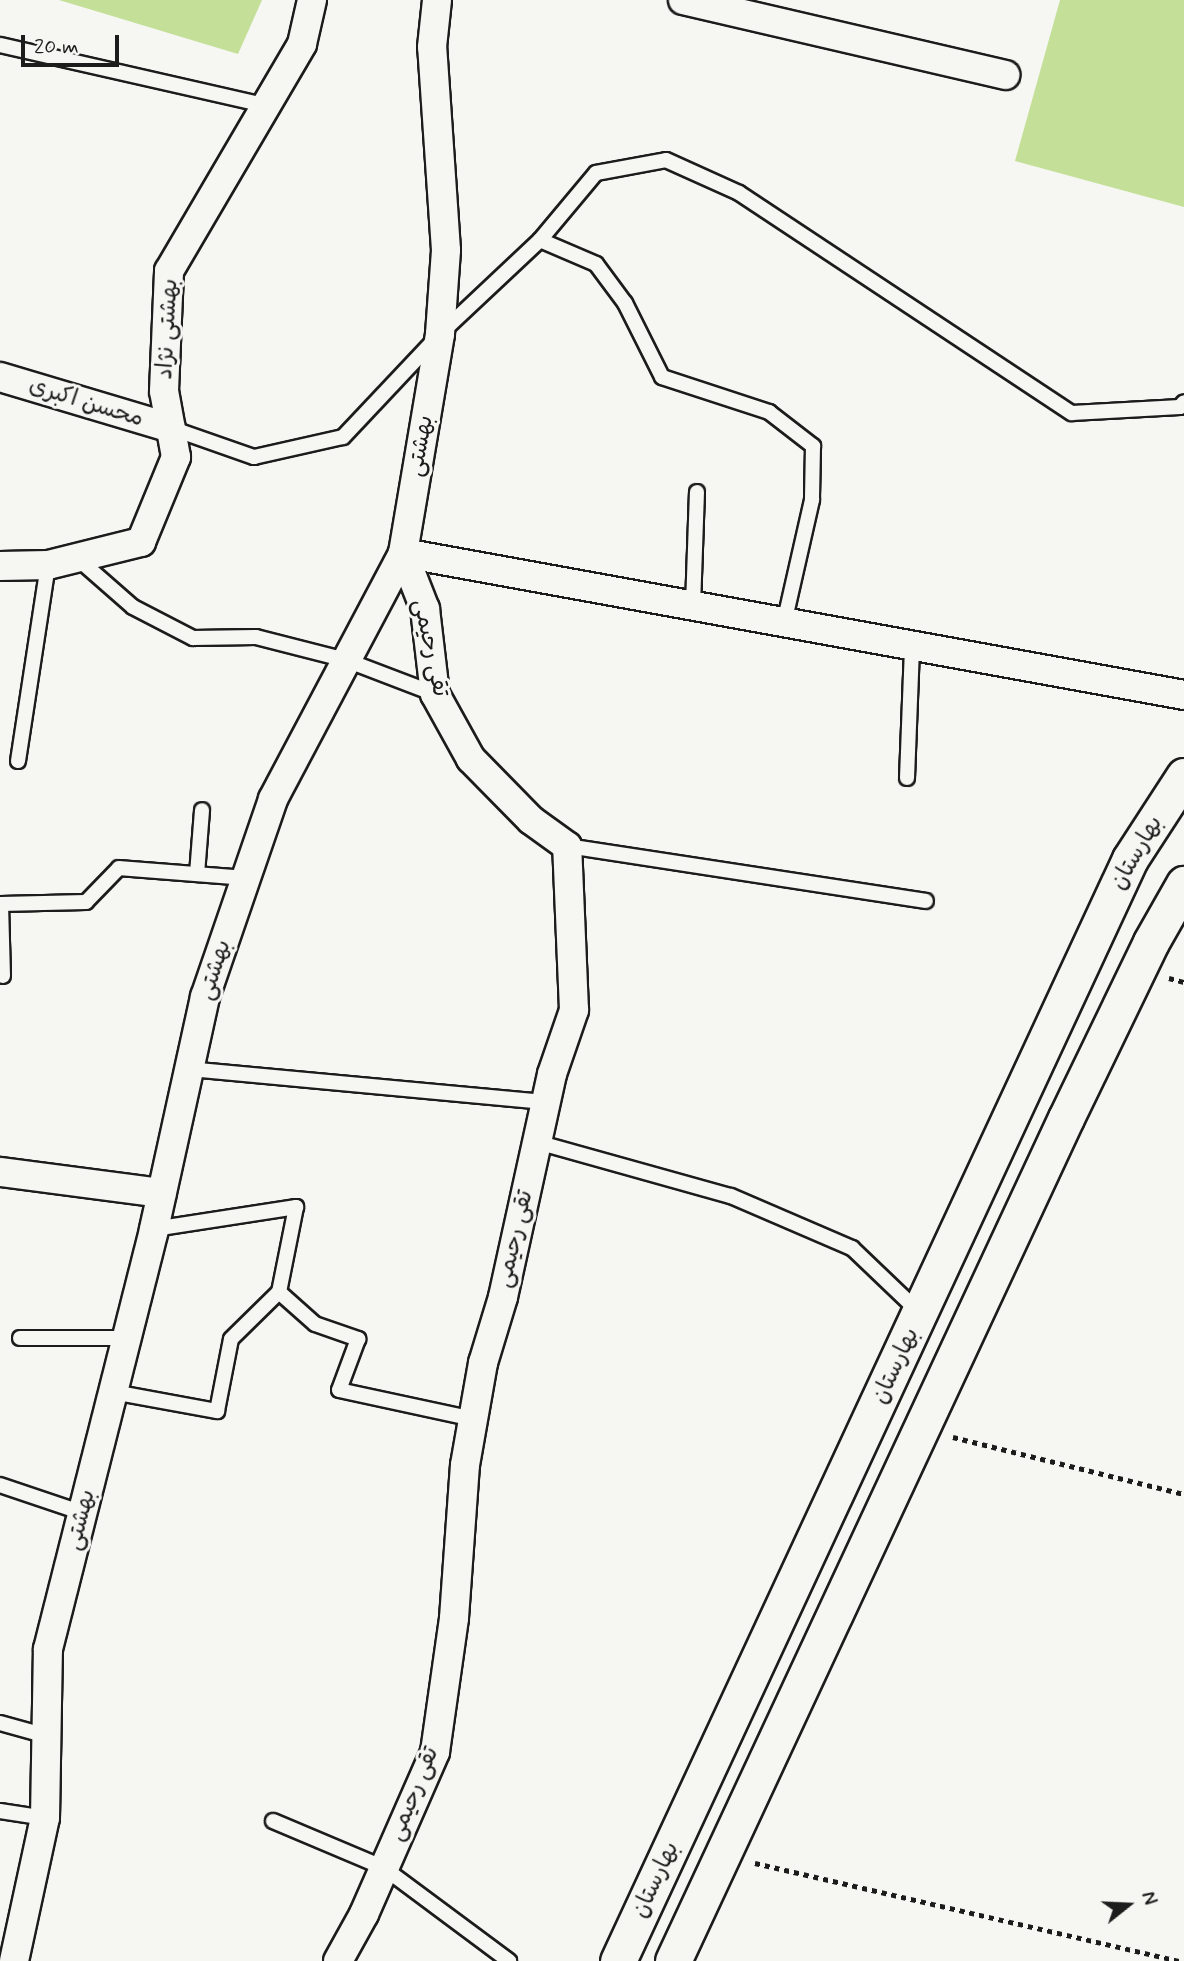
<!DOCTYPE html>
<meta charset="utf-8">
<style>
body{margin:0}
#map{position:relative;width:1184px;height:1961px;overflow:hidden;background:#f6f6f2;font-family:Mynerve,"Playpen Sans Arabic",sans-serif}
div>[style]{position:absolute}
.green>*{inset:0;background:#c4e098}
.path>*{height:4.5px;margin-top:-2.25px;transform-origin:0;background:repeating-linear-gradient(90deg,#1c1c1c 0 5px,transparent 0 10px)}
.roads{filter:drop-shadow(2px 0 #1c1c1c) drop-shadow(-2px 0 #1c1c1c) drop-shadow(0 2px #1c1c1c) drop-shadow(0 -2px #1c1c1c)}
.service>*{height:14px;margin:-7px;padding:0 7px;transform-origin:7px;border-radius:7px;background:#f6f6f2}
.minor>*{height:28px;margin:-14px;padding:0 14px;transform-origin:14px;border-radius:14px;background:#f6f6f2}
.tertiary>*{height:35px;margin:-17.5px;padding:0 17.5px;transform-origin:17.5px;border-radius:17.5px;background:#f6f6f2}
span{translate:-50% -50%;white-space:nowrap;text-align:center;line-height:1.15;-webkit-text-stroke:6px #f6f6f2;paint-order:stroke}
.street-label{font-size:23px;color:#1c1c1c}
.north{position:absolute;left:1093px;top:1870px;width:70px;height:70px;-webkit-text-stroke:5px #f6f6f2;paint-order:stroke;rotate:72deg;font-size:19px;font-weight:700;line-height:28px;text-align:center;color:#1c1c1c}
.north::after{content:'';display:block;margin:auto;width:24px;height:32px;background:#1c1c1c;clip-path:polygon(50% 0,100% 100%,50% 72%,0 100%)}
.scale{position:absolute;left:21px;top:35px;width:98px;height:32px;box-sizing:border-box;border:4px solid #1c1c1c;border-top:0;padding-left:9px;font-size:21px;line-height:24px;white-space:nowrap;color:#1c1c1c;-webkit-text-stroke:5px #f6f6f2;paint-order:stroke}
</style>
<div id="map">
<div class="green">
<div style="clip-path:polygon(59px 0,262px 0,238px 54px)"></div>
<div style="clip-path:polygon(1060px 0,1184px 0,1184px 207px,1015px 161px)"></div>
</div>
<div class="path">
<div style="left:1169px;top:978px;width:16px;rotate:15deg"></div>
<div style="left:953px;top:1437px;width:238px;rotate:13.9deg"></div>
<div style="left:755px;top:1863px;width:436px;rotate:13deg"></div>
</div>
<div class="roads">
<div class="service">
<div style="left:0;top:45px;width:275px;rotate:12.8deg"></div>
<div style="left:540px;top:240px;width:87px;rotate:-50.1deg"></div>
<div style="left:596px;top:173px;width:71px;rotate:-10.5deg"></div>
<div style="left:666px;top:160px;width:80px;rotate:24.3deg"></div>
<div style="left:739px;top:193px;width:399px;rotate:33.5deg"></div>
<div style="left:1072px;top:413px;width:108px;rotate:-3.2deg"></div>
<div style="left:1180px;top:407px;width:6px;rotate:-51deg"></div>
<div style="left:171px;top:428px;width:88px;rotate:19.3deg"></div>
<div style="left:254px;top:457px;width:91px;rotate:-12.7deg"></div>
<div style="left:343px;top:437px;width:141px;rotate:-46.7deg"></div>
<div style="left:440px;top:334px;width:137px;rotate:-43.2deg"></div>
<div style="left:540px;top:240px;width:61px;rotate:23.2deg"></div>
<div style="left:596px;top:264px;width:49px;rotate:53.4deg"></div>
<div style="left:625px;top:303px;width:83px;rotate:63.4deg"></div>
<div style="left:662px;top:377px;width:113px;rotate:18.1deg"></div>
<div style="left:769px;top:412px;width:56px;rotate:37.7deg"></div>
<div style="left:813px;top:446px;width:54px;rotate:91.1deg"></div>
<div style="left:812px;top:500px;width:126px;rotate:102.8deg"></div>
<div style="left:77px;top:558px;width:74px;rotate:41.2deg"></div>
<div style="left:133px;top:607px;width:68px;rotate:27.3deg"></div>
<div style="left:193px;top:638px;width:63px;rotate:-0.9deg"></div>
<div style="left:256px;top:637px;width:93px;rotate:14.3deg"></div>
<div style="left:346px;top:660px;width:95px;rotate:20.9deg"></div>
<div style="left:693px;top:606px;width:114px;rotate:-88deg"></div>
<div style="left:18px;top:761px;width:198px;rotate:-81.3deg"></div>
<div style="left:907px;top:778px;width:132px;rotate:-87.8deg"></div>
<div style="left:567px;top:846px;width:363px;rotate:8.7deg"></div>
<div style="left:197px;top:874px;width:64px;rotate:-85.5deg"></div>
<div style="left:3px;top:976px;width:72px;rotate:-91.6deg"></div>
<div style="left:1px;top:904px;width:85px;rotate:-1.3deg"></div>
<div style="left:86px;top:902px;width:47px;rotate:-45.9deg"></div>
<div style="left:119px;top:868px;width:127px;rotate:4.5deg"></div>
<div style="left:189px;top:1069px;width:358px;rotate:5.3deg"></div>
<div style="left:537px;top:1142px;width:201px;rotate:15.6deg"></div>
<div style="left:731px;top:1196px;width:132px;rotate:23.3deg"></div>
<div style="left:852px;top:1248px;width:93px;rotate:43.7deg"></div>
<div style="left:154px;top:1229px;width:144px;rotate:-8.8deg"></div>
<div style="left:296px;top:1207px;width:87px;rotate:101.3deg"></div>
<div style="left:279px;top:1292px;width:48px;rotate:41.6deg"></div>
<div style="left:315px;top:1324px;width:46px;rotate:19.2deg"></div>
<div style="left:358px;top:1339px;width:54px;rotate:110.4deg"></div>
<div style="left:339px;top:1390px;width:137px;rotate:12.2deg"></div>
<div style="left:20px;top:1338px;width:107px"></div>
<div style="left:113px;top:1392px;width:106px;rotate:10.4deg"></div>
<div style="left:217px;top:1411px;width:73px;rotate:-79deg"></div>
<div style="left:231px;top:1339px;width:67px;rotate:-44.4deg"></div>
<div style="left:0;top:1485px;width:88px;rotate:18.6deg"></div>
<div style="left:0;top:1723px;width:45px;rotate:15.6deg"></div>
<div style="left:0;top:1811px;width:46px;rotate:8.8deg"></div>
<div style="left:273px;top:1821px;width:121px;rotate:22.9deg"></div>
<div style="left:384px;top:1868px;width:156px;rotate:36.6deg"></div>
</div>
<div class="minor">
<div style="left:683px;top:0;width:331px;rotate:13.1deg"></div>
<div style="left:0;top:377px;width:178px;rotate:16.6deg"></div>
<div style="left:403px;top:553px;width:794px;rotate:10.3deg"></div>
<div style="left:0;top:566px;width:48px;rotate:-1.2deg"></div>
<div style="left:48px;top:565px;width:96px;rotate:-13.9deg"></div>
<div style="left:141px;top:542px;width:92px;rotate:-67.6deg"></div>
<div style="left:176px;top:457px;width:67px;rotate:-100.3deg"></div>
<div style="left:164px;top:391px;width:120px;rotate:-87.6deg"></div>
<div style="left:169px;top:271px;width:263px;rotate:-59.6deg"></div>
<div style="left:302px;top:44px;width:45px;rotate:-77.2deg"></div>
<div style="left:0;top:1172px;width:163px;rotate:7.4deg"></div>
<div style="left:14px;top:1961px;width:146px;rotate:-77.8deg"></div>
<div style="left:45px;top:1818px;width:169px;rotate:-89deg"></div>
<div style="left:48px;top:1649px;width:433px;rotate:-75.8deg"></div>
<div style="left:154px;top:1229px;width:238px;rotate:-77.6deg"></div>
<div style="left:205px;top:997px;width:209px;rotate:-71deg"></div>
<div style="left:273px;top:799px;width:278px;rotate:-62.1deg"></div>
<div style="left:403px;top:553px;width:222px;rotate:-80.4deg"></div>
<div style="left:440px;top:334px;width:84px;rotate:-85.9deg"></div>
<div style="left:446px;top:250px;width:203px;rotate:-93.9deg"></div>
<div style="left:432px;top:47px;width:47px;rotate:-83.9deg"></div>
<div style="left:338px;top:1961px;width:54px;rotate:-61deg"></div>
<div style="left:364px;top:1914px;width:177px;rotate:-66.3deg"></div>
<div style="left:435px;top:1752px;width:135px;rotate:-81.9deg"></div>
<div style="left:454px;top:1618px;width:153px;rotate:-85.9deg"></div>
<div style="left:465px;top:1465px;width:104px;rotate:-80deg"></div>
<div style="left:483px;top:1363px;width:69px;rotate:-73.1deg"></div>
<div style="left:503px;top:1297px;width:228px;rotate:-77.6deg"></div>
<div style="left:552px;top:1074px;width:68px;rotate:-71deg"></div>
<div style="left:574px;top:1010px;width:164px;rotate:-92.4deg"></div>
<div style="left:567px;top:846px;width:44px;rotate:-144.2deg"></div>
<div style="left:531px;top:820px;width:86px;rotate:-134.5deg"></div>
<div style="left:471px;top:759px;width:74px;rotate:-119deg"></div>
<div style="left:435px;top:694px;width:86px;rotate:-96.7deg"></div>
<div style="left:425px;top:609px;width:60px;rotate:-111.4deg"></div>
</div>
<div class="tertiary">
<div style="left:618px;top:1961px;width:1215px;rotate:-65.08deg"></div>
<div style="left:1130px;top:859px;width:99px;rotate:-57deg"></div>
<div style="left:673px;top:1961px;width:930px;rotate:-65.01deg"></div>
<div style="left:1066px;top:1118px;width:195px;rotate:-64.2deg"></div>
<div style="left:1151px;top:942px;width:67px;rotate:-60.4deg"></div>
</div>
</div>
<div class="street-label">
<span style="left:168px;top:329px;rotate:-87deg">بهشتی نژاد</span>
<span style="left:86px;top:403px;rotate:17deg">محسن اکبری</span>
<span style="left:421px;top:446px;rotate:-80deg">بهشتی</span>
<span style="left:430px;top:648px;rotate:78deg">تقی رحیمی</span>
<span style="left:1137px;top:853px;rotate:-60deg">بهارستان</span>
<span style="left:215px;top:970px;rotate:-72deg">بهشتی</span>
<span style="left:515px;top:1239px;rotate:-77deg">تقی رحیمی</span>
<span style="left:896px;top:1366px;rotate:-65deg">بهارستان</span>
<span style="left:81px;top:1520px;rotate:-76deg">بهشتی</span>
<span style="left:414px;top:1794px;rotate:-68deg">تقی رحیمی</span>
<span style="left:656px;top:1880px;rotate:-65deg">بهارستان</span>
</div>
<div class="north">N</div>
<div class="scale">20 m</div>
</div>
